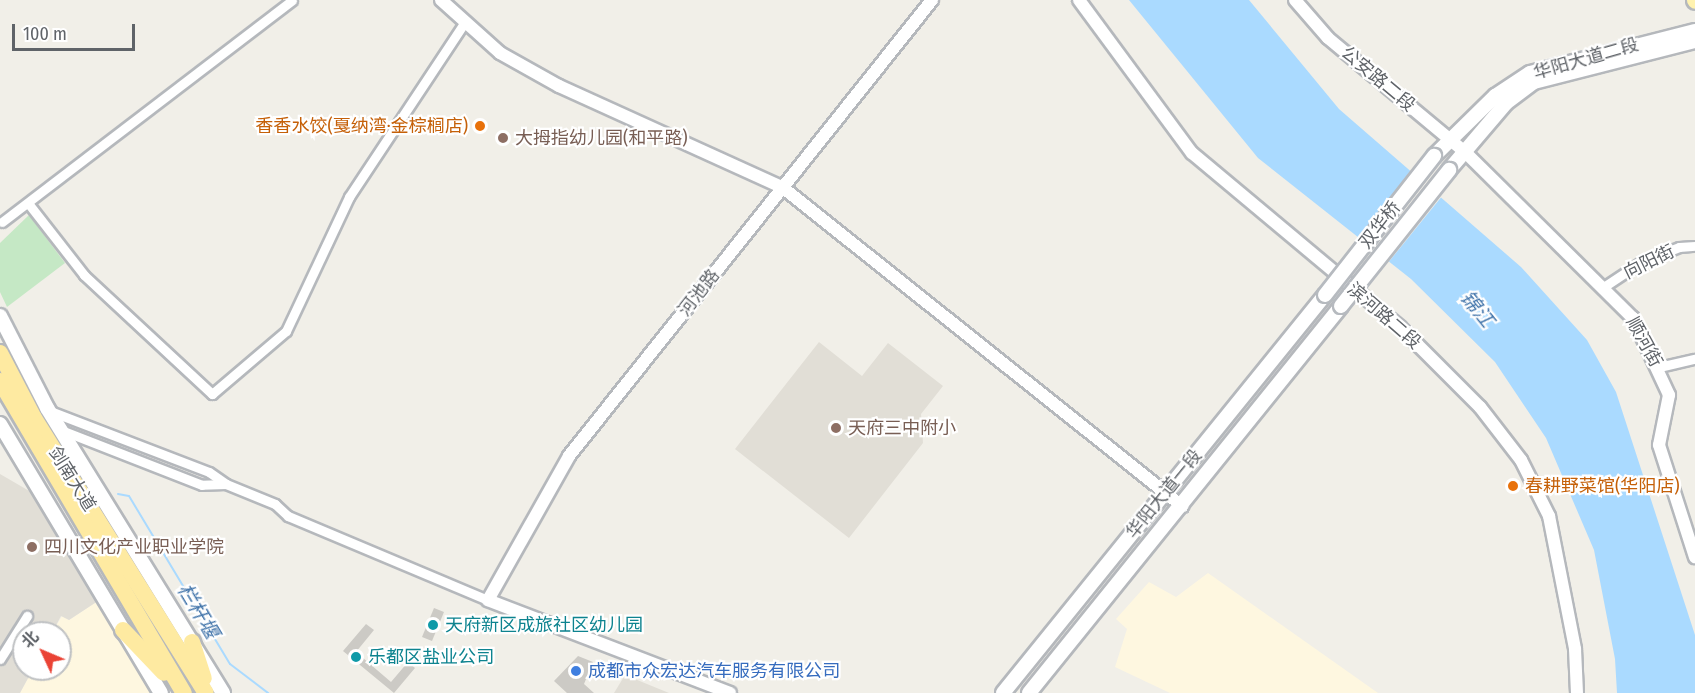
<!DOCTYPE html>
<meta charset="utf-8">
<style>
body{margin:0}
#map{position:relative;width:1695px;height:693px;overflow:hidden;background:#f1efe8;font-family:"Fira Sans Condensed","Noto Sans SC",sans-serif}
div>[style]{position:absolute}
.commercial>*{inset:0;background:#fef7e0}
.education>*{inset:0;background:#e1ded6}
.green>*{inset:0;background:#c5e8c5}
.water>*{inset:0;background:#aadaff}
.pier>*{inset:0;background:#f1efe8}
.stream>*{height:2px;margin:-1px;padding:0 1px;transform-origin:1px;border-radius:1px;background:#aadaff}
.building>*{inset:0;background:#cccac5}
.roads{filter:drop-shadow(2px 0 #b5b8bc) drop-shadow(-2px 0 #b5b8bc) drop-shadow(0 2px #b5b8bc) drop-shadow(0 -2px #b5b8bc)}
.minor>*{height:9px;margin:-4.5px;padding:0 4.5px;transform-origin:4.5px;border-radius:4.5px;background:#fff}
.tertiary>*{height:12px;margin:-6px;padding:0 6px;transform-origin:6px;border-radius:6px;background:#fff}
.secondary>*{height:14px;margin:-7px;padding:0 7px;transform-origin:7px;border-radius:7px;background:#fff}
.primary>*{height:15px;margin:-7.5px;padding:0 7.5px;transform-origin:7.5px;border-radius:7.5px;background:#fff2af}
.trunk>*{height:16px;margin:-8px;padding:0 8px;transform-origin:8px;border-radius:8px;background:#feeaa1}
.bridges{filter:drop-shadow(2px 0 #b6babf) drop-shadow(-2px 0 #b6babf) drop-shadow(0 2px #b6babf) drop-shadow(0 -2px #b6babf)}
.secondary-bridge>*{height:14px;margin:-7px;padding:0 7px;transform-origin:7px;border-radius:7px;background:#fff}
.dots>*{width:16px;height:16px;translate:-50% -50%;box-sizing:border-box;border:3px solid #fff;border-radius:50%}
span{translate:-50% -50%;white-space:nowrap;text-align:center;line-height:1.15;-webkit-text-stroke:4.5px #fff;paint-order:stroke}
.street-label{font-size:18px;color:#5f6368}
.food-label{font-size:18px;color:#c56008}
.right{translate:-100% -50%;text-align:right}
.left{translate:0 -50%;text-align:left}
.education-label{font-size:18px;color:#785e54}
.culture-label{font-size:18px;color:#0d838f}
.shop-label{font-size:18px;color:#366cbe}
.water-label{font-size:20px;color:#4174aa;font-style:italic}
.north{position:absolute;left:12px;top:621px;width:60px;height:60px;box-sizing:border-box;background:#fff;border:2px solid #bfc1c3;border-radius:50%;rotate:314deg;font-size:16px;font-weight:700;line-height:24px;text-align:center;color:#5f6368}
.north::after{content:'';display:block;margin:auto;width:21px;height:27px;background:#ea4335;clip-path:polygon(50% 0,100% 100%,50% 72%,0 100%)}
.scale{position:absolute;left:12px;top:24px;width:123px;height:27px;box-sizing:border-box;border:3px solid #5f6368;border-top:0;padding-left:8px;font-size:18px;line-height:21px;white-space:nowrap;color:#5f6368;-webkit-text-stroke:4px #fff;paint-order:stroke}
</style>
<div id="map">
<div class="commercial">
<div style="clip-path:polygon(1208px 573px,1378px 693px,1170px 693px,1115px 667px,1127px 629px,1116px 619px,1149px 582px,1176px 597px)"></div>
<div style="clip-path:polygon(98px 601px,151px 693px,20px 693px,33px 669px,60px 669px,60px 633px,52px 633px,62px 616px,69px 620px)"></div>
</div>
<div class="education">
<div style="clip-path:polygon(819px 342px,862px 376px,888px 343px,943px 386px,921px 414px,923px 443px,849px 538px,735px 449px)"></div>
<div style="clip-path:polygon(0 474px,31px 492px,98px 601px,69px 620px,61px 616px,52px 633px,24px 633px,24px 669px,33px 669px,20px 693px,0 693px)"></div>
<div style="clip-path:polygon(625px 675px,669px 693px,614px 693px)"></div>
</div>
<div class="green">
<div style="clip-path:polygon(29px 215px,65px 263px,7px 307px,0 292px,0 243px)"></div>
</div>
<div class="water">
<div style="clip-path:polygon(1129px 0,1249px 0,1339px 109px,1521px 267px,1587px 340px,1616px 392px,1695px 635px,1695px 693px,1617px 693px,1615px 659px,1594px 550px,1546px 438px,1495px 362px,1411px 279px,1258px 158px)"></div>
</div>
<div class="pier">
<div style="clip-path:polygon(1414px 170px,1443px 195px,1387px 264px,1356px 240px)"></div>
</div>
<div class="stream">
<div style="left:118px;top:494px;width:11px;rotate:10deg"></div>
<div style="left:129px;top:496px;width:196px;rotate:59deg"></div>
<div style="left:230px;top:664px;width:48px;rotate:37.3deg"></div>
</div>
<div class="building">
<div style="clip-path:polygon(434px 608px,444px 612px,432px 641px,422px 637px)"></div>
<div style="clip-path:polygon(366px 624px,374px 630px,356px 652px,391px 682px,408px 662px,415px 668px,394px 693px,343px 651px)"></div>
<div style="clip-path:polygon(578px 656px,593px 662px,584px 684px,594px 693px,567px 693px,554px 681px)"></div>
</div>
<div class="roads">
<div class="minor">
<div style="left:28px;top:203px;width:91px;rotate:52.1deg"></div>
<div style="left:84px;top:275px;width:175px;rotate:42.9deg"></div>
<div style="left:212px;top:394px;width:97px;rotate:-40.4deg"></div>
<div style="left:286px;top:331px;width:148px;rotate:-64.8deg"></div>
<div style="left:349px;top:197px;width:209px;rotate:-56.5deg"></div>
<div style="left:2px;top:222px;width:365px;rotate:-37.4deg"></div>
<div style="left:1605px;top:286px;width:43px;rotate:-33.7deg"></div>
<div style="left:1641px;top:262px;width:41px;rotate:-21.5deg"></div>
<div style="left:1679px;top:247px;width:16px;rotate:-4deg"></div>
<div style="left:1659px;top:367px;width:37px;rotate:-13deg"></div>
<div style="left:50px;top:411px;width:170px;rotate:21deg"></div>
<div style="left:209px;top:472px;width:21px;rotate:35deg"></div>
<div style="left:226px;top:484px;width:24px;rotate:178deg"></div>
<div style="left:202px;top:485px;width:151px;rotate:-158.7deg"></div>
<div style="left:226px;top:484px;width:53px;rotate:22.2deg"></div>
<div style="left:275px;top:504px;width:18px;rotate:43deg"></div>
<div style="left:288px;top:516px;width:217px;rotate:22.8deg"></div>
<div style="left:0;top:659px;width:51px;rotate:-57.9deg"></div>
</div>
<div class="tertiary">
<div style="left:441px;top:0;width:79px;rotate:41.9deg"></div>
<div style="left:500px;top:53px;width:68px;rotate:29.2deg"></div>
<div style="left:559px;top:86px;width:245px;rotate:24.4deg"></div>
<div style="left:782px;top:187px;width:512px;rotate:38.57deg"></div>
<div style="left:1079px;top:0;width:190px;rotate:53.6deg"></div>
<div style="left:1192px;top:153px;width:271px;rotate:39.9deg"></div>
<div style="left:1400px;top:327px;width:113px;rotate:45deg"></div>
<div style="left:1480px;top:407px;width:67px;rotate:52.3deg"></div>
<div style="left:1521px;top:460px;width:63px;rotate:63.4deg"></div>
<div style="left:1549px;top:516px;width:136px;rotate:78.9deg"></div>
<div style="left:1575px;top:649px;width:44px;rotate:87.4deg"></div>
<div style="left:1295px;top:0;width:50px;rotate:49deg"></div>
<div style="left:1328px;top:38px;width:178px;rotate:39.8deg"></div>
<div style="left:1465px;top:152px;width:236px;rotate:44.7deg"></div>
<div style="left:1633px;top:318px;width:85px;rotate:64.9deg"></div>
<div style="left:1669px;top:395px;width:51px;rotate:101.3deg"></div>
<div style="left:1659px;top:445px;width:118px;rotate:72.2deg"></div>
<div style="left:730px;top:693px;width:259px;rotate:-159deg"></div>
<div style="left:488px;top:600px;width:165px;rotate:-60.6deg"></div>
<div style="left:569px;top:456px;width:583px;rotate:-51.48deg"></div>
</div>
<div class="secondary">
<div style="left:1434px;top:156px;width:86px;rotate:-44.5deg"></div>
<div style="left:1495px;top:96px;width:42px;rotate:-33.3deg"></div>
<div style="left:1530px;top:73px;width:170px;rotate:-14.3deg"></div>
<div style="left:1449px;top:170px;width:88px;rotate:-49.6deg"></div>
<div style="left:1506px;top:103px;width:35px;rotate:-37deg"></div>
<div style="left:1534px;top:82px;width:166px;rotate:-14.3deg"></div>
<div style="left:0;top:316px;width:103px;rotate:62.9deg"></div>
<div style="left:47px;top:408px;width:335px;rotate:58.3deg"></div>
<div style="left:0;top:424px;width:313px;rotate:59.1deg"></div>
<div style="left:1003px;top:693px;width:512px;rotate:-51.03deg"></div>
<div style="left:1029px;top:693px;width:497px;rotate:-51.1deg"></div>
</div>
<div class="primary">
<div style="left:1694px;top:0;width:1px;rotate:45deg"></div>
</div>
<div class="trunk">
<div style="left:0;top:353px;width:73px;rotate:62.4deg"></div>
<div style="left:34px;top:418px;width:324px;rotate:58deg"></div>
<div style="left:0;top:381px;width:362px;rotate:59.5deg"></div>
<div style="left:123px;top:630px;width:59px;rotate:46.4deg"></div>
<div style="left:192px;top:642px;width:38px;rotate:72deg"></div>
</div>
</div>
<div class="bridges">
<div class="secondary-bridge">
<div style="left:1325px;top:295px;width:177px;rotate:-51.9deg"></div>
<div style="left:1341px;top:306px;width:174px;rotate:-51.5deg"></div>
</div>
</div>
<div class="dots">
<div style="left:480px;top:126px;background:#e8710a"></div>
<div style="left:503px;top:138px;background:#8d6e63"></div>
<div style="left:836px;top:428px;background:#8d6e63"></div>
<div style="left:1513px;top:486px;background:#e8710a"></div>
<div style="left:32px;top:547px;background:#8d6e63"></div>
<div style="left:433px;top:625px;background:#0f9aa8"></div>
<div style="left:356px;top:657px;background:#0f9aa8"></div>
<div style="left:576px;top:671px;background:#3f7fe0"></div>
</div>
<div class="street-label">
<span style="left:1586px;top:59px;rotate:-16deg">华阳大道二段</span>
<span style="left:1378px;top:79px;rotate:40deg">公安路二段</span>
<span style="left:1380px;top:225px;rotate:-52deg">双华桥</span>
<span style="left:1649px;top:262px;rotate:-26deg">向阳街</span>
<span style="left:699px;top:293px;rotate:-52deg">河池路</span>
<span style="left:1384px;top:316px;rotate:41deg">滨河路二段</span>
<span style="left:1644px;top:342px;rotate:61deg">顺河街</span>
<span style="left:72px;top:479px;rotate:58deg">剑南大道</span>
<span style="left:1164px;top:494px;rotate:-51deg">华阳大道一段</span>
</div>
<div class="food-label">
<span class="right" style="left:468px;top:126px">香香水饺(戛纳湾·金棕榈店)</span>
<span class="left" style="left:1525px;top:486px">春耕野菜馆(华阳店)</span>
</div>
<div class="education-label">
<span class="left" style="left:515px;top:138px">大拇指幼儿园(和平路)</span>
<span class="left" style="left:848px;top:428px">天府三中附小</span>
<span class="left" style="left:44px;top:547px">四川文化产业职业学院</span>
</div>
<div class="culture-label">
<span class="left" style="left:445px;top:625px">天府新区成旅社区幼儿园</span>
<span class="left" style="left:368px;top:657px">乐都区盐业公司</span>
</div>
<div class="shop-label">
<span class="left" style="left:588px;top:671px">成都市众宏达汽车服务有限公司</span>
</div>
<div class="water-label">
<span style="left:1477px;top:309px;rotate:51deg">锦江</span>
<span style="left:198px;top:611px;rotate:59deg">栏杆堰</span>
</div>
<div class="north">北</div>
<div class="scale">100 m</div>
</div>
